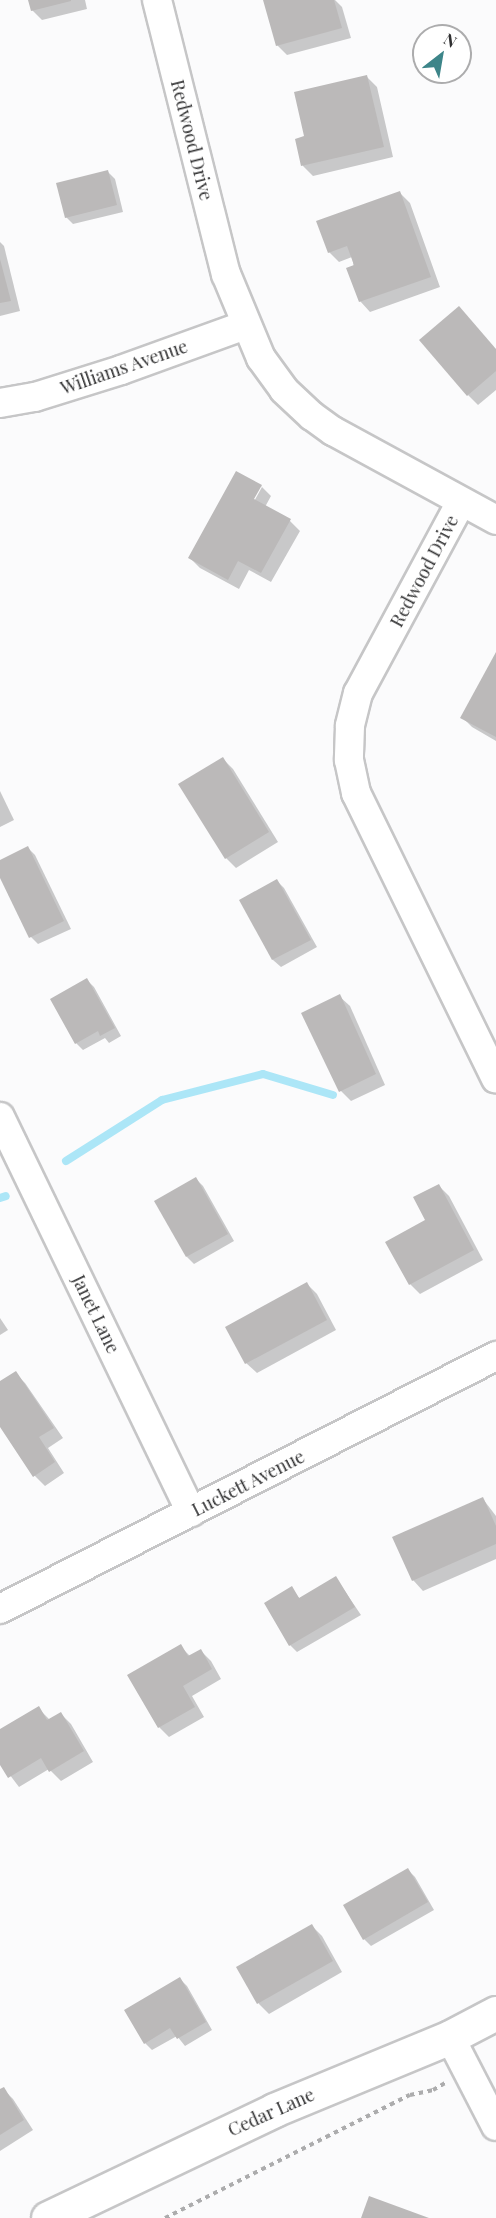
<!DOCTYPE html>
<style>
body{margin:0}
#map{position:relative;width:496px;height:2218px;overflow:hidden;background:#fbfbfc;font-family:"Playfair Display",serif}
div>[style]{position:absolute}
.shadow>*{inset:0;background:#0003}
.stream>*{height:8px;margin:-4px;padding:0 4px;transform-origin:4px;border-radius:4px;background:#ace6f7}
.building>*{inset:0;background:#bbb9b9}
.path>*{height:4px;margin-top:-2px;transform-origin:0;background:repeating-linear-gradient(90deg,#acacad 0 4.5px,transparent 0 9px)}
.roads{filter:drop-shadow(2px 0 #c6c6c7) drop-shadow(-2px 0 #c6c6c7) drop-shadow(0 2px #c6c6c7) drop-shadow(0 -2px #c6c6c7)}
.street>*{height:28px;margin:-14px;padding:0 14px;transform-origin:14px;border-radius:14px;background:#fff}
.secondary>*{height:33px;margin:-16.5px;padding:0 16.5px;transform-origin:16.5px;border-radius:16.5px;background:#fff}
span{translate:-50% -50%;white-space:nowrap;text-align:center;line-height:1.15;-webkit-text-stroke:4.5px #fff;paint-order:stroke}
.street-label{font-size:18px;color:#303031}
.north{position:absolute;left:412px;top:24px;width:60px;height:60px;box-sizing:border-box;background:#fff;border:2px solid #acacad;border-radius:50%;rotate:31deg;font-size:16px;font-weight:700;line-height:24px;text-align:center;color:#303031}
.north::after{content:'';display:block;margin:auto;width:21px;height:27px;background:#3d8589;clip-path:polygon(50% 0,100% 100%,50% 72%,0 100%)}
</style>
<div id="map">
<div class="shadow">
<div style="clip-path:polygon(29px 0,85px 0,87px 9px,42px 20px,32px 10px)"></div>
<div style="clip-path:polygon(265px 0,335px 0,342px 7px,351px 38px,287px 55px,277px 45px)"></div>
<div style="clip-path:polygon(366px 76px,377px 87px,393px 157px,313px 176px,303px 166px,297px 140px,306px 137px)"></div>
<div style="clip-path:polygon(108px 172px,115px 179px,123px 212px,73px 224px,66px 217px)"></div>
<div style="clip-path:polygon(400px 193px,410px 203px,440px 287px,370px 312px,360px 301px,352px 257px,339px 262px,329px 252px)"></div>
<div style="clip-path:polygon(0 242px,4px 246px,20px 311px,0 316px)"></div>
<div style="clip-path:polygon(496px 350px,496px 390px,478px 405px,468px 395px)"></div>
<div style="clip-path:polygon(237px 473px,262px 487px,259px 487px,249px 505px,251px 507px,262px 487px,271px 496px,265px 507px,290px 521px,300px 531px,271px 582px,249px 570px,239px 589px,200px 568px,190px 558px)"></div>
<div style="clip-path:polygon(496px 655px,496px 741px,472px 727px,462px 717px)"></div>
<div style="clip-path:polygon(223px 759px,233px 769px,278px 842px,236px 868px,226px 858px)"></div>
<div style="clip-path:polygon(0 791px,14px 820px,0 827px)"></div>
<div style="clip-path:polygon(28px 848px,35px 855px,71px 929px,38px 944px,31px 937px,0 875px,0 862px)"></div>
<div style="clip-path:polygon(277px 881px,284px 888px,317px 947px,281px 967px,273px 960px,241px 900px)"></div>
<div style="clip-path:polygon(87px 980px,94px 987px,121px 1036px,109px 1043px,105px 1038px,83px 1050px,76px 1043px)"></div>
<div style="clip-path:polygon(339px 996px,350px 1006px,385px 1085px,351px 1101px,341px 1091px)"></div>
<div style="clip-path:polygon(196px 1179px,203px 1186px,234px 1241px,194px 1264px,187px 1257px)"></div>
<div style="clip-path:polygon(439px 1186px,449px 1196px,483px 1260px,420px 1294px,410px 1284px)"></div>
<div style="clip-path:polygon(307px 1284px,317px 1294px,336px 1330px,257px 1373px,246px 1363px)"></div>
<div style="clip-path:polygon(0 1318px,8px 1330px,0 1335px)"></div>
<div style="clip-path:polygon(15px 1373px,25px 1383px,63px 1438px,48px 1448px,64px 1473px,45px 1486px,35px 1476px,0 1424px,0 1383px)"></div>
<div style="clip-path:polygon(483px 1499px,496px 1516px,496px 1559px,423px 1591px,413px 1580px)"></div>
<div style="clip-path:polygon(336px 1578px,361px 1615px,297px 1652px,290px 1645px,291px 1588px,300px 1599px)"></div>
<div style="clip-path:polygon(180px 1646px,190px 1656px,201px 1651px,211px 1661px,221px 1679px,192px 1696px,204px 1717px,169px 1737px,159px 1727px)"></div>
<div style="clip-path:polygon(38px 1708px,50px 1720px,61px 1714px,71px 1724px,93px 1762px,61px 1781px,49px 1769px,19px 1787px,0 1762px,0 1730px)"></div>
<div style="clip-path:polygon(408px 1870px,415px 1877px,434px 1910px,371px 1946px,364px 1939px)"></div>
<div style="clip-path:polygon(312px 1926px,322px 1936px,342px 1972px,269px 2014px,259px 2004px,238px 1967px)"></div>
<div style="clip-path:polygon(180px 1979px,187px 1986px,212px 2030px,185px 2046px,177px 2036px,152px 2050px,145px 2043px)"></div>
<div style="clip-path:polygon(3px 2089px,13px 2099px,33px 2130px,0 2151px,0 2091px)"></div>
</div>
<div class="stream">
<div style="left:66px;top:1161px;width:114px;rotate:-32.4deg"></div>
<div style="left:162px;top:1100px;width:104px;rotate:-14.4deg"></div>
<div style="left:263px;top:1074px;width:73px;rotate:16.7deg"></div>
<div style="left:0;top:1198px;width:6px;rotate:-18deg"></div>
</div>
<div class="building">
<div style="clip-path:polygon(28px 0,71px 0,71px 1px,31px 11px)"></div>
<div style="clip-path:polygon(263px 0,334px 0,342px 28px,276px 46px)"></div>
<div style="clip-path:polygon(367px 75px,384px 147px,301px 166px,295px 139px,304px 136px,294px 92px)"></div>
<div style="clip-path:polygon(108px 170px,117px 205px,65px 218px,56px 183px)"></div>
<div style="clip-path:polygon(400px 191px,431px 277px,359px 302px,346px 268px,354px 265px,347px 246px,328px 253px,316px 221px)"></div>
<div style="clip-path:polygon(0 259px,11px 301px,0 303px)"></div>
<div style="clip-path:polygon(459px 306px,496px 349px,496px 371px,467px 396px,419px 340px)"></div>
<div style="clip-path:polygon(236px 471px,262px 485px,254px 499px,291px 519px,261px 573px,238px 561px,228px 580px,188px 558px)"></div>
<div style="clip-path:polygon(496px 652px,496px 737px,460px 718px)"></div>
<div style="clip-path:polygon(223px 757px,269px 832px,225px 859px,178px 784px)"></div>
<div style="clip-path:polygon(28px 846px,64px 921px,29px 938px,0 878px,0 860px)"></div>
<div style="clip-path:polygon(277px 879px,311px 940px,272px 960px,239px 900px)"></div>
<div style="clip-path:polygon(87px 978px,115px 1028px,100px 1036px,98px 1031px,75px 1044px,50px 999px)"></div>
<div style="clip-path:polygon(340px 994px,376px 1074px,339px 1092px,301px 1013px)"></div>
<div style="clip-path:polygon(196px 1177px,228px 1234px,186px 1257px,154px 1201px)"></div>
<div style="clip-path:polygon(439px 1184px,474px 1250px,409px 1285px,385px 1242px,425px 1220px,413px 1197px)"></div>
<div style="clip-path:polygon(307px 1282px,327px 1320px,245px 1364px,225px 1327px)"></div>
<div style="clip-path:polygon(16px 1371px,54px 1428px,39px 1437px,55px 1462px,33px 1477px,0 1427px,0 1381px)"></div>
<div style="clip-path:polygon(483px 1497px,496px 1526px,496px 1544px,412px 1581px,392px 1537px)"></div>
<div style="clip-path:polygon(336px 1576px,355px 1607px,289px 1646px,264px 1603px,292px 1586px,299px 1598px)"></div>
<div style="clip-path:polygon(181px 1644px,188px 1656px,201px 1649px,212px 1669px,183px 1686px,195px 1707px,158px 1728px,127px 1675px)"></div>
<div style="clip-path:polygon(39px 1706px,47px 1720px,61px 1712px,84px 1751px,49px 1772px,41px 1758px,8px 1778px,0 1765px,0 1729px)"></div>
<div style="clip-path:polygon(408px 1868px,428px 1902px,363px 1940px,343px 1905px)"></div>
<div style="clip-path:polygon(312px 1924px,333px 1961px,257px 2004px,236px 1967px)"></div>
<div style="clip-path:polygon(180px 1977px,206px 2022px,177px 2039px,170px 2028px,144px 2044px,124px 2010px)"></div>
<div style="clip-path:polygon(4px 2087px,24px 2120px,0 2135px,0 2089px)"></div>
<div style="clip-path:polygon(369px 2196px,429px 2218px,361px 2218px)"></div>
</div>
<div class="path">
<div style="left:165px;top:2218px;width:274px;rotate:-26.7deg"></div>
<div style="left:410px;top:2095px;width:24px;rotate:-12deg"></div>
<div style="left:433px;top:2090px;width:14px;rotate:-30deg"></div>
</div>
<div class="roads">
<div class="street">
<div style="left:157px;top:0;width:283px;rotate:75.9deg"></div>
<div style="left:226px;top:274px;width:91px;rotate:67.4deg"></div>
<div style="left:261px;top:358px;width:39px;rotate:54deg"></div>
<div style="left:284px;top:390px;width:38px;rotate:43deg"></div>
<div style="left:312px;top:416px;width:26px;rotate:36deg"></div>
<div style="left:333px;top:431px;width:186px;rotate:28.6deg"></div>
<div style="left:0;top:403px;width:36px;rotate:-10deg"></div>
<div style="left:35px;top:397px;width:90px;rotate:-17.4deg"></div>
<div style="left:121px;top:370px;width:132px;rotate:-19.9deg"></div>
<div style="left:461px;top:502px;width:217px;rotate:118.3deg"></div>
<div style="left:358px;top:693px;width:34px;rotate:104deg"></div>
<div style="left:350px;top:726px;width:34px;rotate:92deg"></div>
<div style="left:349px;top:760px;width:34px;rotate:78deg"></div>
<div style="left:356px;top:793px;width:318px;rotate:63.9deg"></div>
<div style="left:0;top:1117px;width:439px;rotate:64.2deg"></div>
<div style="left:0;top:1609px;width:557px;rotate:-27.03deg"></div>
<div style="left:450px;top:2037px;width:100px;rotate:62.7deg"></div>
</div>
<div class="secondary">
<div style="left:48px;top:2218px;width:250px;rotate:-25.5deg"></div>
<div style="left:274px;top:2110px;width:191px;rotate:-22.5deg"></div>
<div style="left:450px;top:2037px;width:52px;rotate:-27.6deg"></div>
</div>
</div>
<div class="street-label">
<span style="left:192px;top:140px;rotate:76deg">Redwood Drive</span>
<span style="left:124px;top:367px;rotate:-19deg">Williams Avenue</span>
<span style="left:424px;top:571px;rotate:-62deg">Redwood Drive</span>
<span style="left:96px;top:1314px;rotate:64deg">Janet Lane</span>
<span style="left:248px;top:1483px;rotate:-27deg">Luckett Avenue</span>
<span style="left:271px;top:2112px;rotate:-24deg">Cedar Lane</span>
</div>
<div class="north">N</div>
</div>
